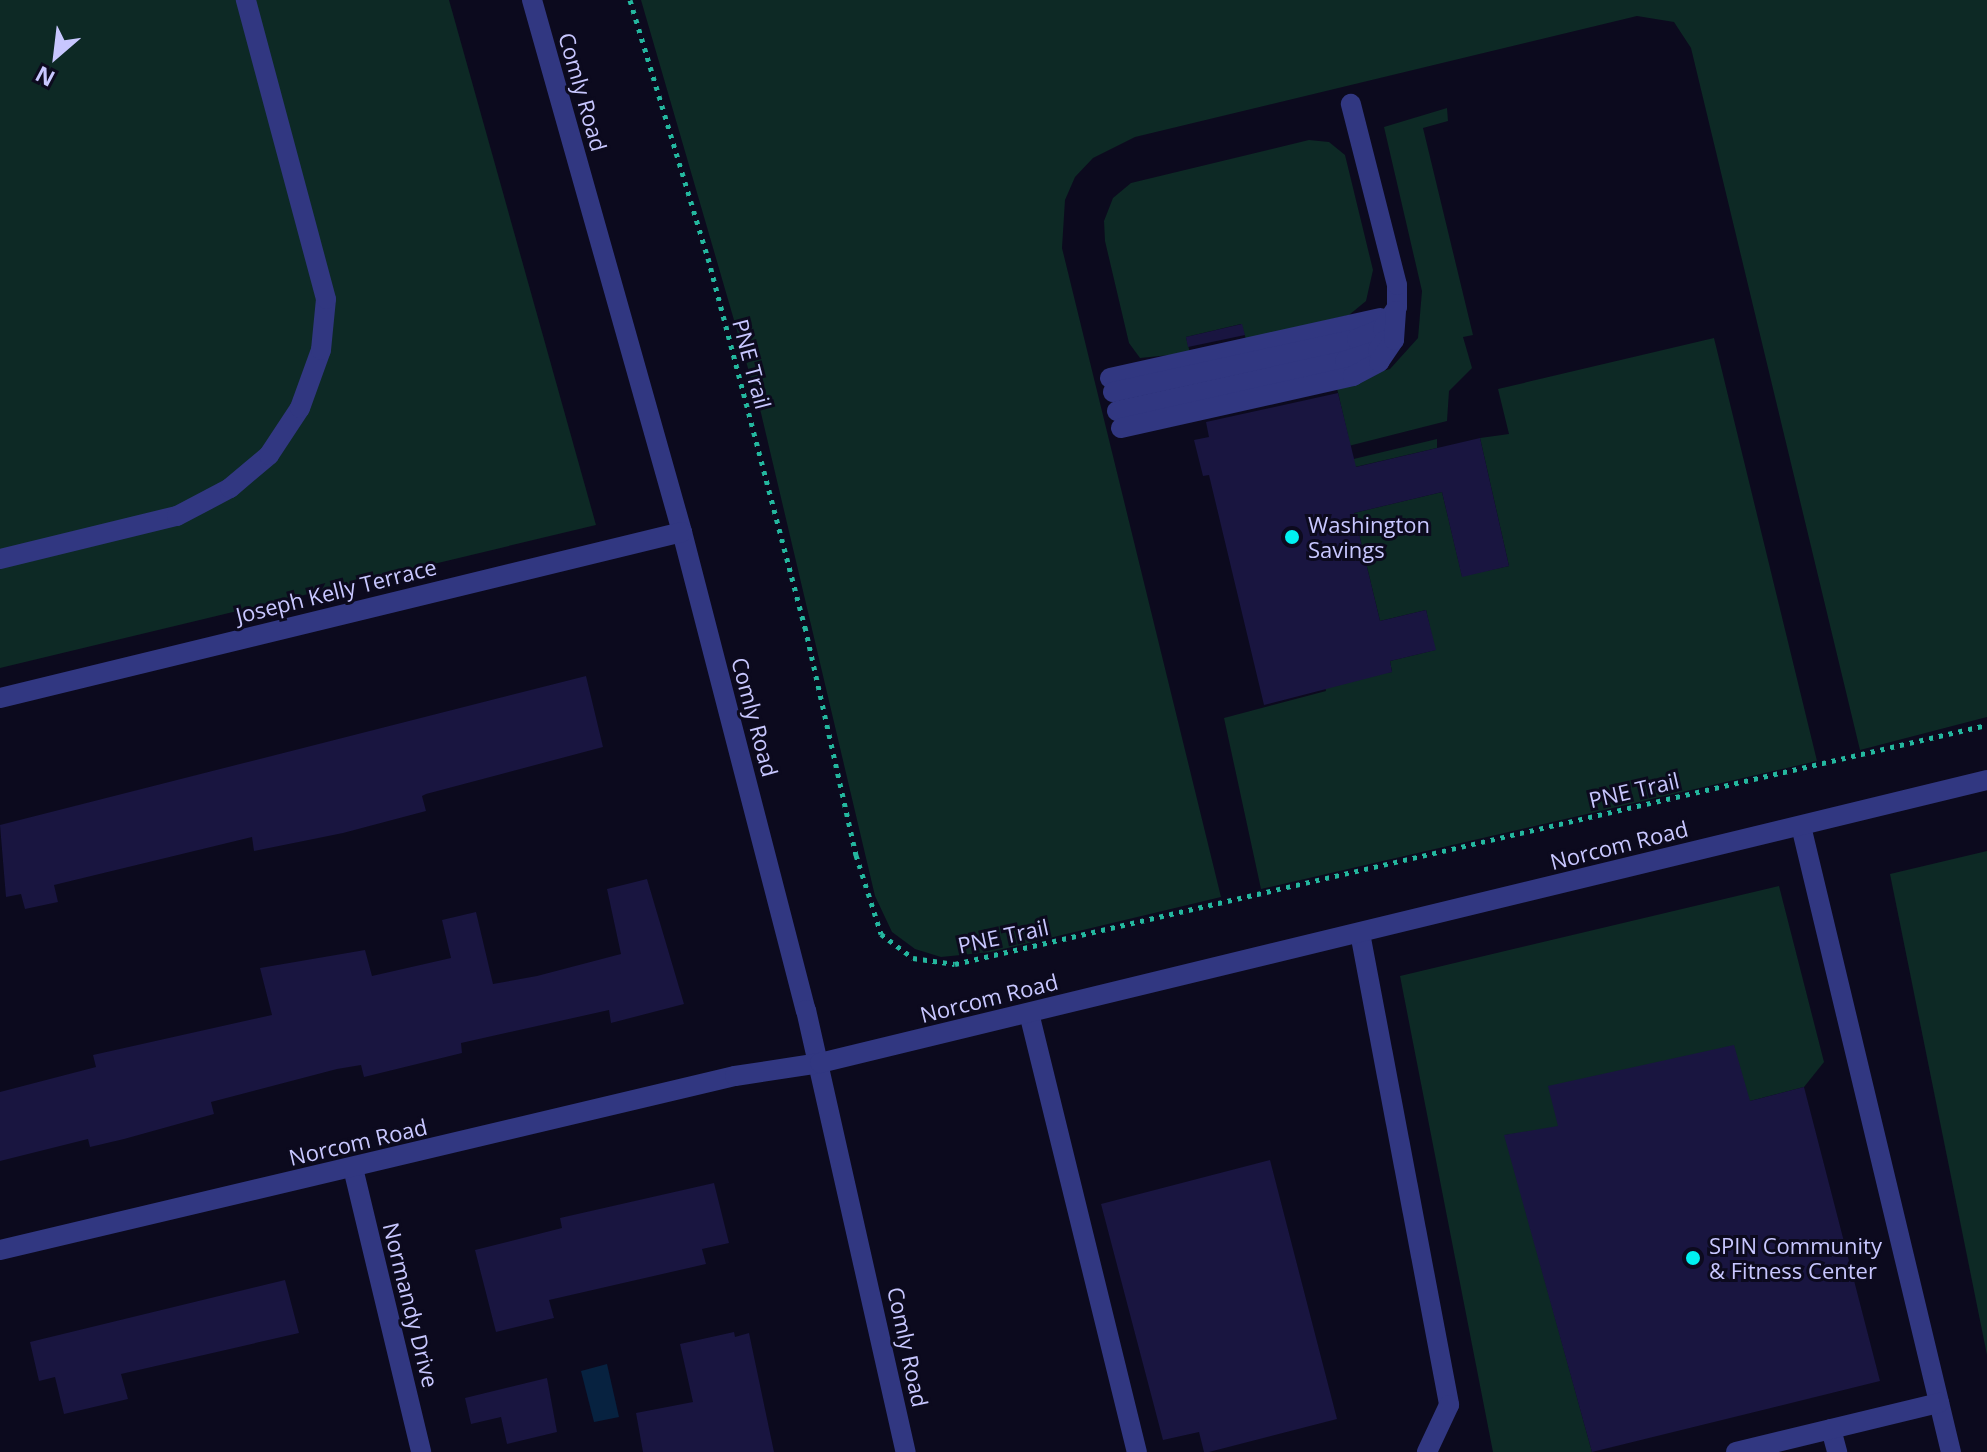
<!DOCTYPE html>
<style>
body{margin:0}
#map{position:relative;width:1987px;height:1452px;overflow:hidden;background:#0c0a1e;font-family:"Open Sans",sans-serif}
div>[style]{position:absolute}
.green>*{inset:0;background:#0d2925}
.water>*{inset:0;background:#072240}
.building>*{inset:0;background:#191540}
.path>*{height:5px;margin-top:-2.5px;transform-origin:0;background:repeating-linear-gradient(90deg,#24b79f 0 4px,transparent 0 10px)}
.minor>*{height:20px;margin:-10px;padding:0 10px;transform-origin:10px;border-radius:10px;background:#313781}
.dots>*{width:22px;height:22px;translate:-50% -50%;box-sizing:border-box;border:4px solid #0c0a1e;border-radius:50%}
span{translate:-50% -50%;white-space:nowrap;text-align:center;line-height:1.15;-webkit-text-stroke:6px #0c0a1e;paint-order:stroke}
.street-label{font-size:22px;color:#c8c7ff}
.poi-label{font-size:22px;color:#c8c7ff}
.left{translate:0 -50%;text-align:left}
.north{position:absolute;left:16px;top:16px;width:80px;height:80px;-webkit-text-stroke:6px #0c0a1e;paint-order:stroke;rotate:208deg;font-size:22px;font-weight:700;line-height:32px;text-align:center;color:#c8c7ff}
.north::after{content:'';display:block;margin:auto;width:28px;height:36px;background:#c8c7ff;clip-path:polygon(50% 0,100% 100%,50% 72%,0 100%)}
</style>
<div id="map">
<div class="green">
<div style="clip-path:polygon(0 0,449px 0,596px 525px,0 668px)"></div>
<div style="clip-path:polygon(641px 0,1987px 0,1987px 717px,1860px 750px,1691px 48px,1674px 22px,1637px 16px,1135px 137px,1093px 158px,1075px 177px,1065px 200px,1062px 248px,1221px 897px,991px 952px,941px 957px,915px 949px,892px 932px,875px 896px,761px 413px)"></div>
<div style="clip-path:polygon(1447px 108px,1448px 121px,1423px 128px,1473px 335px,1463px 337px,1472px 368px,1449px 391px,1447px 421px,1309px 456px,1349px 440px,1336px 384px,1390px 369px,1418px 338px,1422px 291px,1384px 127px)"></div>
<div style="clip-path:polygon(1309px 140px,1329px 142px,1345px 155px,1373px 270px,1366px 301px,1349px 315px,1246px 339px,1241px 324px,1186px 337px,1190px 353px,1140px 358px,1129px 343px,1105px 241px,1104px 221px,1113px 198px,1131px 183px)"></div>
<div style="clip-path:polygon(1714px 338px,1817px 761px,1261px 889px,1224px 718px,1326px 691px,1324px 679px,1392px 672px,1390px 661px,1435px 650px,1426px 610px,1380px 621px,1354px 513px,1442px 492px,1462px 576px,1509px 566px,1480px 438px,1509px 434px,1498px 389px)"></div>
<div style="clip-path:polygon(1437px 439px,1437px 448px,1299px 480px,1312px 469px)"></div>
<div style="clip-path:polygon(1987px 851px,1987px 1355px,1890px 874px)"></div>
<div style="clip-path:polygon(1779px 886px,1824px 1062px,1804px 1087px,1750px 1101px,1505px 1135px,1592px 1452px,1493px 1452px,1400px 976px)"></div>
</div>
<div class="water">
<div style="clip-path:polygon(607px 1364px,619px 1417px,594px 1422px,581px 1371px)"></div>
</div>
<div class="building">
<div style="clip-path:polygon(1242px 324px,1245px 335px,1188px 347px,1186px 337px)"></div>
<div style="clip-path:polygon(1338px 393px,1356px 467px,1480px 438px,1509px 566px,1462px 577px,1442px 492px,1354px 513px,1380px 621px,1426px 610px,1436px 650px,1390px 661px,1392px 672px,1264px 705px,1209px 475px,1203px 476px,1194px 440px,1209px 437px,1206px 422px)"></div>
<div style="clip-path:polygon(586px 676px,603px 747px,426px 794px,422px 796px,426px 811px,343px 833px,254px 851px,252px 837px,54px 885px,58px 902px,25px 909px,21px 894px,6px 897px,0 825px)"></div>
<div style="clip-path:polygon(647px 879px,684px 1004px,611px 1023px,609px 1010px,461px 1043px,462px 1053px,364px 1077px,361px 1065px,337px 1069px,211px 1102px,214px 1114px,124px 1139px,90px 1147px,88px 1139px,0 1161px,0 1092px,96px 1067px,93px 1055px,272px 1015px,260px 968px,365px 950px,372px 976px,451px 958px,442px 920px,476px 912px,493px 984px,537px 976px,621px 954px,607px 889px)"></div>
<div style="clip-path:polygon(1734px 1045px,1750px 1101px,1804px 1087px,1880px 1381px,1592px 1452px,1504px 1135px,1558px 1126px,1548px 1086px)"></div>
<div style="clip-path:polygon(1270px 1160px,1337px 1419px,1209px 1452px,1204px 1452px,1199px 1432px,1163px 1440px,1101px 1204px)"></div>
<div style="clip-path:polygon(714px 1183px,729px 1243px,702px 1249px,706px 1264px,549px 1300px,554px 1318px,496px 1332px,475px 1250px,562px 1228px,560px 1218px)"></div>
<div style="clip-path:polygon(285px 1280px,299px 1333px,121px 1374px,128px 1399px,64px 1414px,55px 1377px,39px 1381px,30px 1342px)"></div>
<div style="clip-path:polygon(734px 1332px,735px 1337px,749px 1333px,774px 1452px,643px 1452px,636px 1413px,693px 1402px,680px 1344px)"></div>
<div style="clip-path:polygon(547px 1378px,557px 1432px,507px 1444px,501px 1417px,471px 1424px,465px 1398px)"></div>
</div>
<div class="path">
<div style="left:630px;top:0;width:270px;rotate:73.2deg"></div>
<div style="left:708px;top:258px;width:382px;rotate:75.3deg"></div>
<div style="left:805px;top:627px;width:234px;rotate:77.4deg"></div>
<div style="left:856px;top:855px;width:83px;rotate:72.4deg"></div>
<div style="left:881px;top:934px;width:40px;rotate:37deg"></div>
<div style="left:913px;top:958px;width:42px;rotate:8.1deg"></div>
<div style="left:955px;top:964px;width:1059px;rotate:-13.04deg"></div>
</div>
<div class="minor">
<div style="left:532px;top:0;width:553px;rotate:74.25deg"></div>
<div style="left:682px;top:532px;width:494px;rotate:75.5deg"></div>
<div style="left:806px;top:1010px;width:453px;rotate:77.3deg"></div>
<div style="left:1110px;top:378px;width:277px;rotate:-12.5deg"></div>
<div style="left:1113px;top:392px;width:250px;rotate:-12.3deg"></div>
<div style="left:1357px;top:339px;width:28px;rotate:-23deg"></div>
<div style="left:1383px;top:328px;width:25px;rotate:-56deg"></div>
<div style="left:1397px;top:307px;width:22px;rotate:-90deg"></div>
<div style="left:1397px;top:285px;width:187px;rotate:-104.3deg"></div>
<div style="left:1117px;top:411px;width:233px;rotate:-12.4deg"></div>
<div style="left:1345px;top:361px;width:35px;rotate:-18deg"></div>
<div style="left:1378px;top:350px;width:11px;rotate:-56deg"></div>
<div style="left:1121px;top:428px;width:238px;rotate:-12.6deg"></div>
<div style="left:1353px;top:376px;width:30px;rotate:-28deg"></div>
<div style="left:1379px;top:362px;width:27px;rotate:-56deg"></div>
<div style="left:1394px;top:340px;width:29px;rotate:-86deg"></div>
<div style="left:0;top:559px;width:182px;rotate:-13.7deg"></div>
<div style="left:177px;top:516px;width:60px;rotate:-27.8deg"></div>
<div style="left:230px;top:488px;width:51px;rotate:-40.2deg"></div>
<div style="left:269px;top:455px;width:56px;rotate:-56.6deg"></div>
<div style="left:300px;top:408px;width:62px;rotate:-70.1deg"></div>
<div style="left:321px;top:350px;width:51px;rotate:-84.4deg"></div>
<div style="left:326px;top:299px;width:310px;rotate:-105deg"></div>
<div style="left:0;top:698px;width:702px;rotate:-13.68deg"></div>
<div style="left:1801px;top:826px;width:644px;rotate:76.53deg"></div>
<div style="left:1360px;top:933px;width:480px;rotate:79.3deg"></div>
<div style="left:1449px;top:1405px;width:52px;rotate:115.1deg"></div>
<div style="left:1029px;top:1013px;width:452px;rotate:76.2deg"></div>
<div style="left:353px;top:1168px;width:292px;rotate:76.5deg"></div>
<div style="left:0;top:1250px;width:755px;rotate:-13.32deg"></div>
<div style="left:735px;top:1076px;width:86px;rotate:-8.7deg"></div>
<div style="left:820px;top:1063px;width:1201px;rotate:-13.63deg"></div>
<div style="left:1831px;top:1429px;width:24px;rotate:75deg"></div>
<div style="left:1736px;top:1452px;width:209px;rotate:-13.6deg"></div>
</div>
<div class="dots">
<div style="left:1292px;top:537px;background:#00f2f2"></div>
<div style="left:1693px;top:1258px;background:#00f2f2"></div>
</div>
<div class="street-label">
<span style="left:583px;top:92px;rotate:74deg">Comly Road</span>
<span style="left:752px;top:364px;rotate:75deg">PNE Trail</span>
<span style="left:336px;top:591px;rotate:-14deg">Joseph Kelly Terrace</span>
<span style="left:755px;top:717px;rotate:75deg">Comly Road</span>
<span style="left:1634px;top:790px;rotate:-13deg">PNE Trail</span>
<span style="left:1619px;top:845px;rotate:-14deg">Norcom Road</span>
<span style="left:1003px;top:936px;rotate:-12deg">PNE Trail</span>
<span style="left:989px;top:998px;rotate:-14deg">Norcom Road</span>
<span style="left:358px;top:1142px;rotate:-13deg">Norcom Road</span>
<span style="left:411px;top:1305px;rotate:76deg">Normandy Drive</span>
<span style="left:908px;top:1347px;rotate:78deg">Comly Road</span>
</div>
<div class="poi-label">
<span class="left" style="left:1308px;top:537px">Washington<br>Savings</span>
<span class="left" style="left:1709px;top:1258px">SPIN Community<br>&amp; Fitness Center</span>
</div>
<div class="north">N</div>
</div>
